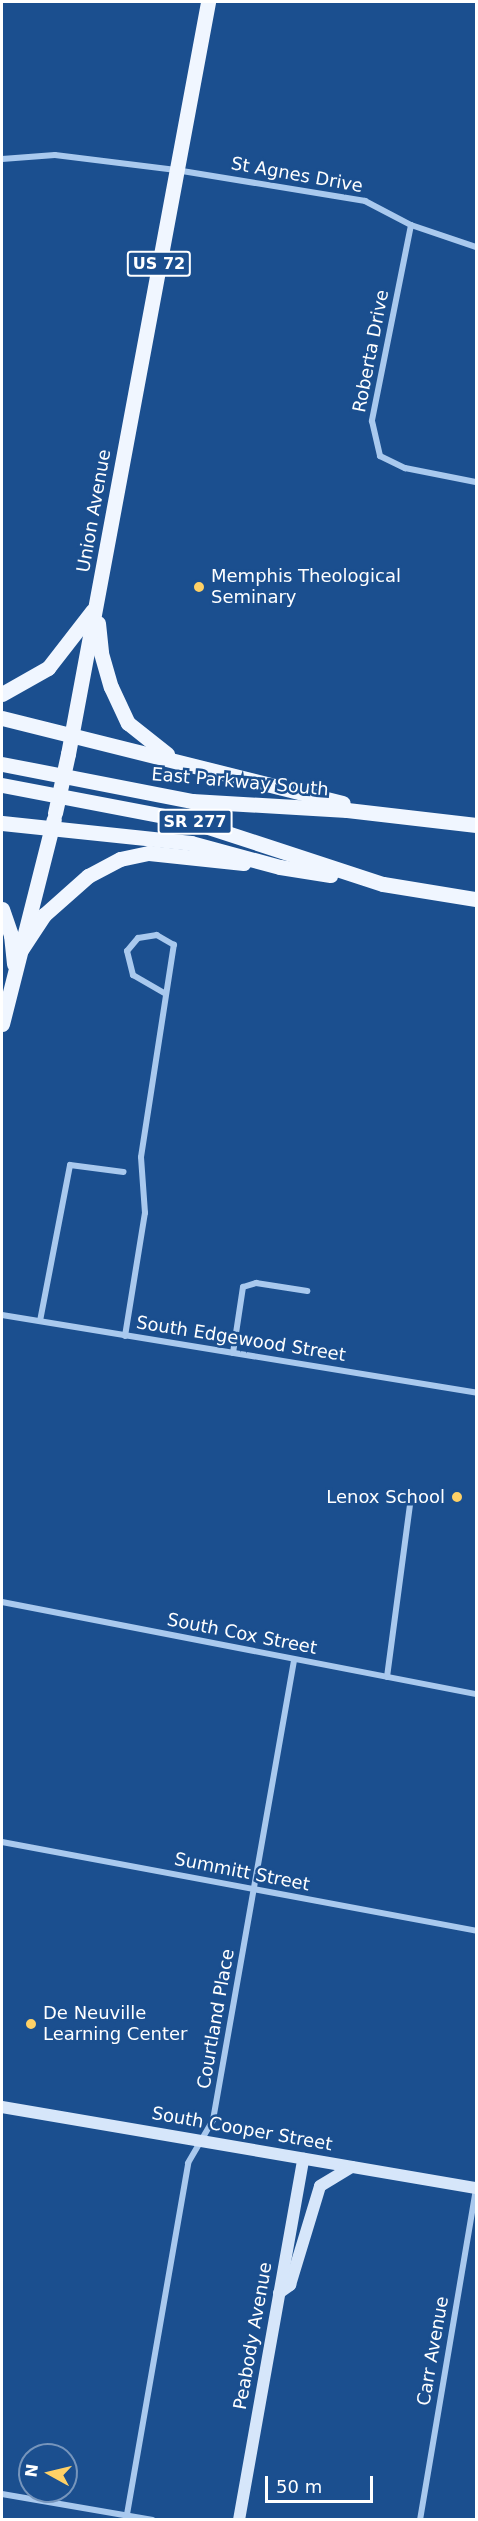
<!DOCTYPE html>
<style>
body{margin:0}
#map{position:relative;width:478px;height:2521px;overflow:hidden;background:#1b4f8f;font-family:"DejaVu Sans",sans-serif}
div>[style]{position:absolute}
.street>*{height:6px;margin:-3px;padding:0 3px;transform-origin:3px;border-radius:3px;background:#a9c9ee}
.secondary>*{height:12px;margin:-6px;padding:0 6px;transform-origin:6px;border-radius:6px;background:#d6e6fa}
.primary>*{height:15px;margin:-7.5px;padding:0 7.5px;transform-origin:7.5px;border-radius:7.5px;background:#f0f6ff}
.primary-bridge>*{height:15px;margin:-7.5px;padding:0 7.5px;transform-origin:7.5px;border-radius:7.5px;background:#f0f6ff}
.dots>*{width:16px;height:16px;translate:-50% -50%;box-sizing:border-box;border:3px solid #1b4f8f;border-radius:50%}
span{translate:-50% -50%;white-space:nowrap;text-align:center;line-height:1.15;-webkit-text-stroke:5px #1b4f8f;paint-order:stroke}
.shield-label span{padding:2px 4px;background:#1b4f8f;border:2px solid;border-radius:4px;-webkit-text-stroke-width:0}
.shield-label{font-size:16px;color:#fff;font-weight:700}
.street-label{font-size:18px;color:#fff}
.poi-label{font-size:18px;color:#fff}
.left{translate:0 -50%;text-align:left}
.right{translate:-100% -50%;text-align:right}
.frame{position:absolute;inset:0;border:3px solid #fff;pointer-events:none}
.north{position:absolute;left:18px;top:2443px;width:60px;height:60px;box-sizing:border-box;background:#1b4f8f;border:2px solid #7695bc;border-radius:50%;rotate:278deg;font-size:16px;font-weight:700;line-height:24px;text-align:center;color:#fff}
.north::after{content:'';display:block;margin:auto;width:21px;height:27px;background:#ffd166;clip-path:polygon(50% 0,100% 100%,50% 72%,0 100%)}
.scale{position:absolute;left:265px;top:2476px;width:108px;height:27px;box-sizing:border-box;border:3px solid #fff;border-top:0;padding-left:8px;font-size:18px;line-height:21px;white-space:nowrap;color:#fff;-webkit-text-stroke:4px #1b4f8f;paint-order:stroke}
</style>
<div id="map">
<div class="street">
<div style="left:2px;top:159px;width:53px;rotate:-4.3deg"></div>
<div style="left:55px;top:155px;width:122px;rotate:7.1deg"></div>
<div style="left:176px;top:170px;width:192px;rotate:9.3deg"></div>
<div style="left:365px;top:201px;width:52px;rotate:27.6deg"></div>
<div style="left:411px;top:225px;width:69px;rotate:18.7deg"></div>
<div style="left:411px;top:225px;width:200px;rotate:101.3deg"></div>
<div style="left:372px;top:421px;width:36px;rotate:77deg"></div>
<div style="left:380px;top:456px;width:28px;rotate:26deg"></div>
<div style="left:405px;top:468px;width:72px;rotate:11.2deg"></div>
<div style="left:2px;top:1315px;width:480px;rotate:9.3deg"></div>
<div style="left:40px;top:1321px;width:159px;rotate:-79.1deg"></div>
<div style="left:70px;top:1165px;width:54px;rotate:7.4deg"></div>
<div style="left:125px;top:1336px;width:125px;rotate:-80.8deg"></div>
<div style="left:145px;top:1213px;width:56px;rotate:-94.1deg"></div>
<div style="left:141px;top:1157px;width:215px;rotate:-81.2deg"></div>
<div style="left:174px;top:945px;width:20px;rotate:-150deg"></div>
<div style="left:157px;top:935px;width:19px;rotate:171deg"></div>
<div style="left:138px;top:938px;width:17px;rotate:130deg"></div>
<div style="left:127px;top:951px;width:25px;rotate:76deg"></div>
<div style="left:133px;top:975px;width:38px;rotate:30deg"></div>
<div style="left:233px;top:1353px;width:67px;rotate:-81.4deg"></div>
<div style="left:243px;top:1287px;width:14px;rotate:-17deg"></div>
<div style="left:256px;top:1283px;width:52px;rotate:8.9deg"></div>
<div style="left:2px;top:1602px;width:483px;rotate:11deg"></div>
<div style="left:387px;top:1677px;width:174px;rotate:-82.4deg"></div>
<div style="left:2px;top:1842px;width:482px;rotate:10.6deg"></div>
<div style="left:2px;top:2494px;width:153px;rotate:9.8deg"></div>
<div style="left:126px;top:2520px;width:362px;rotate:-80.1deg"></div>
<div style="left:188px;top:2163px;width:50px;rotate:-59.8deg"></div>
<div style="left:213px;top:2120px;width:467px;rotate:-80deg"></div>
<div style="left:420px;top:2520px;width:337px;rotate:-80.4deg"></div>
</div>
<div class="secondary">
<div style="left:2px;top:2107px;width:481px;rotate:9.7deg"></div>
<div style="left:279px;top:2293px;width:14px;rotate:-36deg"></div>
<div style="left:290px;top:2285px;width:103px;rotate:-73.1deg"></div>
<div style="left:320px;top:2186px;width:37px;rotate:-31deg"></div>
<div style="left:239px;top:2520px;width:367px;rotate:-79.9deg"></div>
</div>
<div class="primary">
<div style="left:98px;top:623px;width:30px;rotate:84deg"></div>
<div style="left:101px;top:653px;width:35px;rotate:74deg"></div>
<div style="left:111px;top:687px;width:40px;rotate:65deg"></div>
<div style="left:128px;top:723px;width:50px;rotate:38.5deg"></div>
<div style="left:2px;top:694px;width:53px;rotate:-29.5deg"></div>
<div style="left:48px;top:668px;width:73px;rotate:-52.2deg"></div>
<div style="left:2px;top:718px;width:351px;rotate:14deg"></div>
<div style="left:68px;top:754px;width:765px;rotate:-79.45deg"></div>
<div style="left:2px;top:764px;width:194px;rotate:11deg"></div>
<div style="left:192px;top:801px;width:155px;rotate:3.3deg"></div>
<div style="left:347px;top:810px;width:130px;rotate:6.6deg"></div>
<div style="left:2px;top:785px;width:191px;rotate:10.8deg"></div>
<div style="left:190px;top:821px;width:203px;rotate:18.1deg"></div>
<div style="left:383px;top:884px;width:94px;rotate:9.2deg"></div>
<div style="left:2px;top:823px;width:190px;rotate:6deg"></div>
<div style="left:191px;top:843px;width:92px;rotate:15.1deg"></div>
<div style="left:280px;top:867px;width:51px;rotate:9.1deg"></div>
<div style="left:2px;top:909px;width:28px;rotate:71deg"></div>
<div style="left:11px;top:935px;width:29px;rotate:84deg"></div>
<div style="left:21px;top:950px;width:42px;rotate:-56.7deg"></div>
<div style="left:44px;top:915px;width:59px;rotate:-41.6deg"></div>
<div style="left:88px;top:876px;width:36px;rotate:-28deg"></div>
<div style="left:120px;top:859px;width:30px;rotate:-12deg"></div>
<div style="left:149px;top:853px;width:95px;rotate:6.1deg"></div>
<div style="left:2px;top:1024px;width:211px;rotate:-75.8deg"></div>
</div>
<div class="primary-bridge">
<div style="left:55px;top:813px;width:60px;rotate:-77.6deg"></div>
</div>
<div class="dots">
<div style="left:199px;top:587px;background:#ffd166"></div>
<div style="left:457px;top:1497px;background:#ffd166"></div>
<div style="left:31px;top:2024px;background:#ffd166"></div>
</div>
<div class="shield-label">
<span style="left:159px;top:264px">US 72</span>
<span style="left:195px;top:822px">SR 277</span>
</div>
<div class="street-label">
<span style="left:297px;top:175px;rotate:10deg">St Agnes Drive</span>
<span style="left:371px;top:351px;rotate:-79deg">Roberta Drive</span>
<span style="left:94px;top:511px;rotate:-80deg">Union Avenue</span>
<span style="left:240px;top:782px;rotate:5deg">East Parkway South</span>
<span style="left:241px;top:1339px;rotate:9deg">South Edgewood Street</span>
<span style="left:242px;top:1634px;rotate:11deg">South Cox Street</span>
<span style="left:242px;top:1872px;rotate:11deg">Summitt Street</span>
<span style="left:216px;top:2019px;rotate:-80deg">Courtland Place</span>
<span style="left:242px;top:2129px;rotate:10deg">South Cooper Street</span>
<span style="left:253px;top:2336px;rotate:-80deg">Peabody Avenue</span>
<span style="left:433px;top:2351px;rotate:-80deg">Carr Avenue</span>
</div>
<div class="poi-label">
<span class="left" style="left:211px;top:587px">Memphis Theological<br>Seminary</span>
<span class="right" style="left:445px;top:1497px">Lenox School</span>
<span class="left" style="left:43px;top:2024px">De Neuville<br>Learning Center</span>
</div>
<div class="frame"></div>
<div class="north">N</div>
<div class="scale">50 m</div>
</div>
